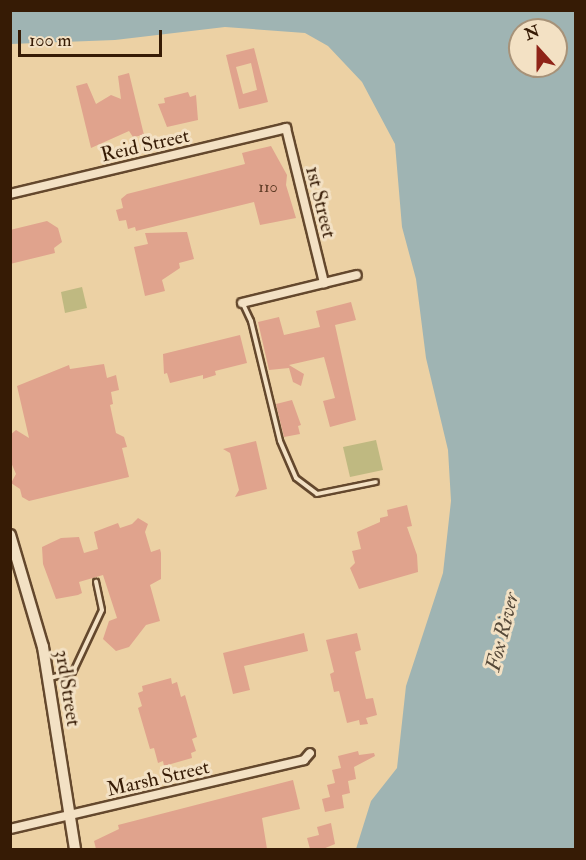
<!DOCTYPE html>
<style>
body{margin:0}
#map{position:relative;width:586px;height:860px;overflow:hidden;background:#ecd1a4;font-family:"IM FELL Double Pica",serif}
div>[style]{position:absolute}
.green>*{inset:0;background:#bfb981}
.water>*{inset:0;background:#9fb4b3}
.building>*{inset:0;background:#e0a38d}
.roads{filter:drop-shadow(2px 0 #64482d) drop-shadow(-2px 0 #64482d) drop-shadow(0 2px #64482d) drop-shadow(0 -2px #64482d)}
.service>*{height:4px;margin:-2px;padding:0 2px;transform-origin:2px;border-radius:2px;background:#f3e1c4}
.minor>*{height:8px;margin:-4px;padding:0 4px;transform-origin:4px;border-radius:4px;background:#f3e1c4}
.secondary>*{height:10px;margin:-5px;padding:0 5px;transform-origin:5px;border-radius:5px;background:#f3e1c4}
span{translate:-50% -50%;white-space:nowrap;text-align:center;line-height:1.15;-webkit-text-stroke:6px #f3e1c4;paint-order:stroke}
.number-label{font-size:16px;color:#603d27}
.number-label span{-webkit-text-stroke-width:0}
.street-label{font-size:20px;color:#361b05}
.water-label{font-size:21px;color:#564939;font-style:italic}
.frame{position:absolute;inset:0;border:12px solid #361b05;pointer-events:none}
.north{position:absolute;left:508px;top:18px;width:60px;height:60px;box-sizing:border-box;background:#f3e1c4;border:2px solid #a79278;border-radius:50%;rotate:339deg;font-size:16px;font-weight:700;line-height:24px;text-align:center;color:#361b05}
.north::after{content:'';display:block;margin:auto;width:21px;height:27px;background:#8f2418;clip-path:polygon(50% 0,100% 100%,50% 72%,0 100%)}
.scale{position:absolute;left:18px;top:30px;width:144px;height:27px;box-sizing:border-box;border:3px solid #361b05;border-top:0;padding-left:8px;font-size:18px;line-height:21px;white-space:nowrap;color:#361b05;-webkit-text-stroke:4px #f3e1c4;paint-order:stroke}
</style>
<div id="map">
<div class="green">
<div style="clip-path:polygon(82px 287px,87px 308px,65px 313px,61px 292px)"></div>
<div style="clip-path:polygon(376px 440px,383px 470px,350px 477px,343px 447px)"></div>
</div>
<div class="water">
<div style="clip-path:polygon(evenodd,10px 11px,575px 11px,575px 849px,356px 849px,371px 801px,397px 768px,406px 686px,443px 573px,451px 501px,448px 450px,426px 358px,416px 279px,402px 227px,395px 144px,362px 82px,328px 46px,305px 33px,225px 27px,115px 40px,11px 44px,10px 11px,520px 30px,556px 30px,556px 66px,520px 66px,520px 30px)"></div>
</div>
<div class="building">
<div style="clip-path:polygon(evenodd,254px 48px,268px 102px,239px 109px,226px 55px,254px 48px,251px 63px,257px 90px,243px 94px,236px 67px,251px 63px)"></div>
<div style="clip-path:polygon(129px 73px,144px 135px,133px 137px,129px 131px,91px 148px,76px 86px,87px 83px,96px 104px,111px 95px,121px 99px,118px 76px)"></div>
<div style="clip-path:polygon(188px 92px,190px 97px,196px 95px,198px 120px,167px 127px,158px 104px,165px 103px,164px 98px)"></div>
<div style="clip-path:polygon(271px 146px,287px 175px,286px 185px,296px 218px,260px 225px,254px 202px,136px 231px,135px 227px,128px 229px,126px 220px,119px 221px,116px 210px,123px 208px,121px 199px,127px 194px,245px 164px,242px 153px)"></div>
<div style="clip-path:polygon(47px 221px,58px 228px,62px 242px,54px 248px,55px 253px,10px 264px,10px 230px)"></div>
<div style="clip-path:polygon(187px 232px,194px 259px,179px 263px,180px 268px,162px 280px,165px 291px,145px 296px,134px 247px,148px 244px,145px 233px)"></div>
<div style="clip-path:polygon(351px 302px,356px 320px,335px 325px,356px 420px,330px 427px,323px 401px,335px 398px,324px 357px,289px 365px,304px 374px,301px 386px,293px 382px,289px 368px,269px 370px,258px 322px,279px 317px,284px 335px,320px 327px,316px 311px)"></div>
<div style="clip-path:polygon(240px 335px,247px 363px,215px 371px,216px 375px,203px 379px,203px 375px,170px 383px,167px 373px,164px 374px,163px 354px)"></div>
<div style="clip-path:polygon(104px 364px,107px 378px,116px 375px,119px 390px,111px 392px,113px 404px,110px 405px,116px 433px,124px 437px,127px 447px,122px 448px,129px 477px,29px 501px,22px 497px,20px 489px,11px 483px,16px 474px,10px 460px,10px 435px,16px 430px,29px 438px,17px 386px,69px 365px,70px 369px)"></div>
<div style="clip-path:polygon(292px 400px,301px 425px,298px 426px,300px 434px,284px 437px,276px 404px)"></div>
<div style="clip-path:polygon(256px 441px,267px 489px,235px 497px,239px 490px,230px 453px,223px 449px)"></div>
<div style="clip-path:polygon(407px 505px,412px 526px,407px 527px,417px 555px,418px 572px,359px 589px,350px 568px,355px 563px,352px 551px,361px 549px,357px 532px,380px 522px,380px 518px,388px 516px,387px 510px)"></div>
<div style="clip-path:polygon(138px 518px,148px 524px,145px 532px,151px 552px,160px 549px,161px 553px,161px 579px,150px 585px,160px 621px,146px 625px,129px 647px,116px 651px,103px 639px,109px 621px,117px 618px,103px 575px,79px 582px,82px 593px,78px 595px,56px 599px,43px 564px,42px 547px,61px 538px,79px 537px,84px 553px,98px 549px,94px 532px,118px 523px,120px 528px,132px 524px)"></div>
<div style="clip-path:polygon(304px 633px,308px 651px,244px 666px,250px 690px,233px 694px,223px 653px)"></div>
<div style="clip-path:polygon(357px 633px,361px 650px,355px 652px,366px 699px,373px 698px,377px 715px,366px 718px,368px 724px,360px 725px,359px 720px,347px 723px,339px 691px,334px 692px,330px 674px,334px 672px,326px 640px)"></div>
<div style="clip-path:polygon(171px 678px,172px 684px,177px 682px,181px 697px,185px 695px,197px 737px,192px 739px,196px 751px,191px 753px,192px 758px,164px 766px,163px 761px,158px 763px,154px 748px,150px 749px,138px 708px,142px 706px,138px 693px,143px 691px,142px 686px)"></div>
<div style="clip-path:polygon(358px 751px,359px 755px,374px 753px,375px 756px,354px 767px,356px 779px,348px 781px,350px 793px,342px 795px,344px 808px,325px 812px,322px 799px,330px 797px,327px 785px,335px 783px,332px 770px,341px 768px,338px 756px)"></div>
<div style="clip-path:polygon(293px 780px,300px 809px,262px 818px,267px 849px,96px 849px,94px 841px,119px 829px,118px 825px)"></div>
<div style="clip-path:polygon(331px 823px,335px 844px,323px 849px,310px 849px,307px 838px,319px 835px,317px 827px)"></div>
</div>
<div class="roads">
<div class="service">
<div style="left:243px;top:304px;width:19px;rotate:65deg"></div>
<div style="left:251px;top:321px;width:123px;rotate:76.4deg"></div>
<div style="left:280px;top:441px;width:40px;rotate:66.6deg"></div>
<div style="left:296px;top:478px;width:26px;rotate:37deg"></div>
<div style="left:317px;top:494px;width:60px;rotate:-11.5deg"></div>
<div style="left:50px;top:678px;width:24px;rotate:-15deg"></div>
<div style="left:73px;top:672px;width:68px;rotate:-64.9deg"></div>
<div style="left:102px;top:610px;width:29px;rotate:-102deg"></div>
</div>
<div class="minor">
<div style="left:10px;top:194px;width:284px;rotate:-13.4deg"></div>
<div style="left:286px;top:128px;width:160px;rotate:76.2deg"></div>
<div style="left:242px;top:303px;width:118px;rotate:-13.7deg"></div>
<div style="left:10px;top:829px;width:302px;rotate:-13.2deg"></div>
<div style="left:304px;top:760px;width:9px;rotate:-49deg"></div>
</div>
<div class="secondary">
<div style="left:10px;top:535px;width:117px;rotate:73.6deg"></div>
<div style="left:43px;top:647px;width:206px;rotate:81deg"></div>
</div>
</div>
<div class="number-label">
<span style="left:268px;top:187px">110</span>
</div>
<div class="street-label">
<span style="left:145px;top:145px;rotate:-13deg">Reid Street</span>
<span style="left:321px;top:202px;rotate:76deg">1st Street</span>
<span style="left:68px;top:688px;rotate:81deg">3rd Street</span>
<span style="left:158px;top:778px;rotate:-13deg">Marsh Street</span>
</div>
<div class="water-label">
<span style="left:503px;top:632px;rotate:-76deg">Fox River</span>
</div>
<div class="frame"></div>
<div class="north">N</div>
<div class="scale">100 m</div>
</div>
